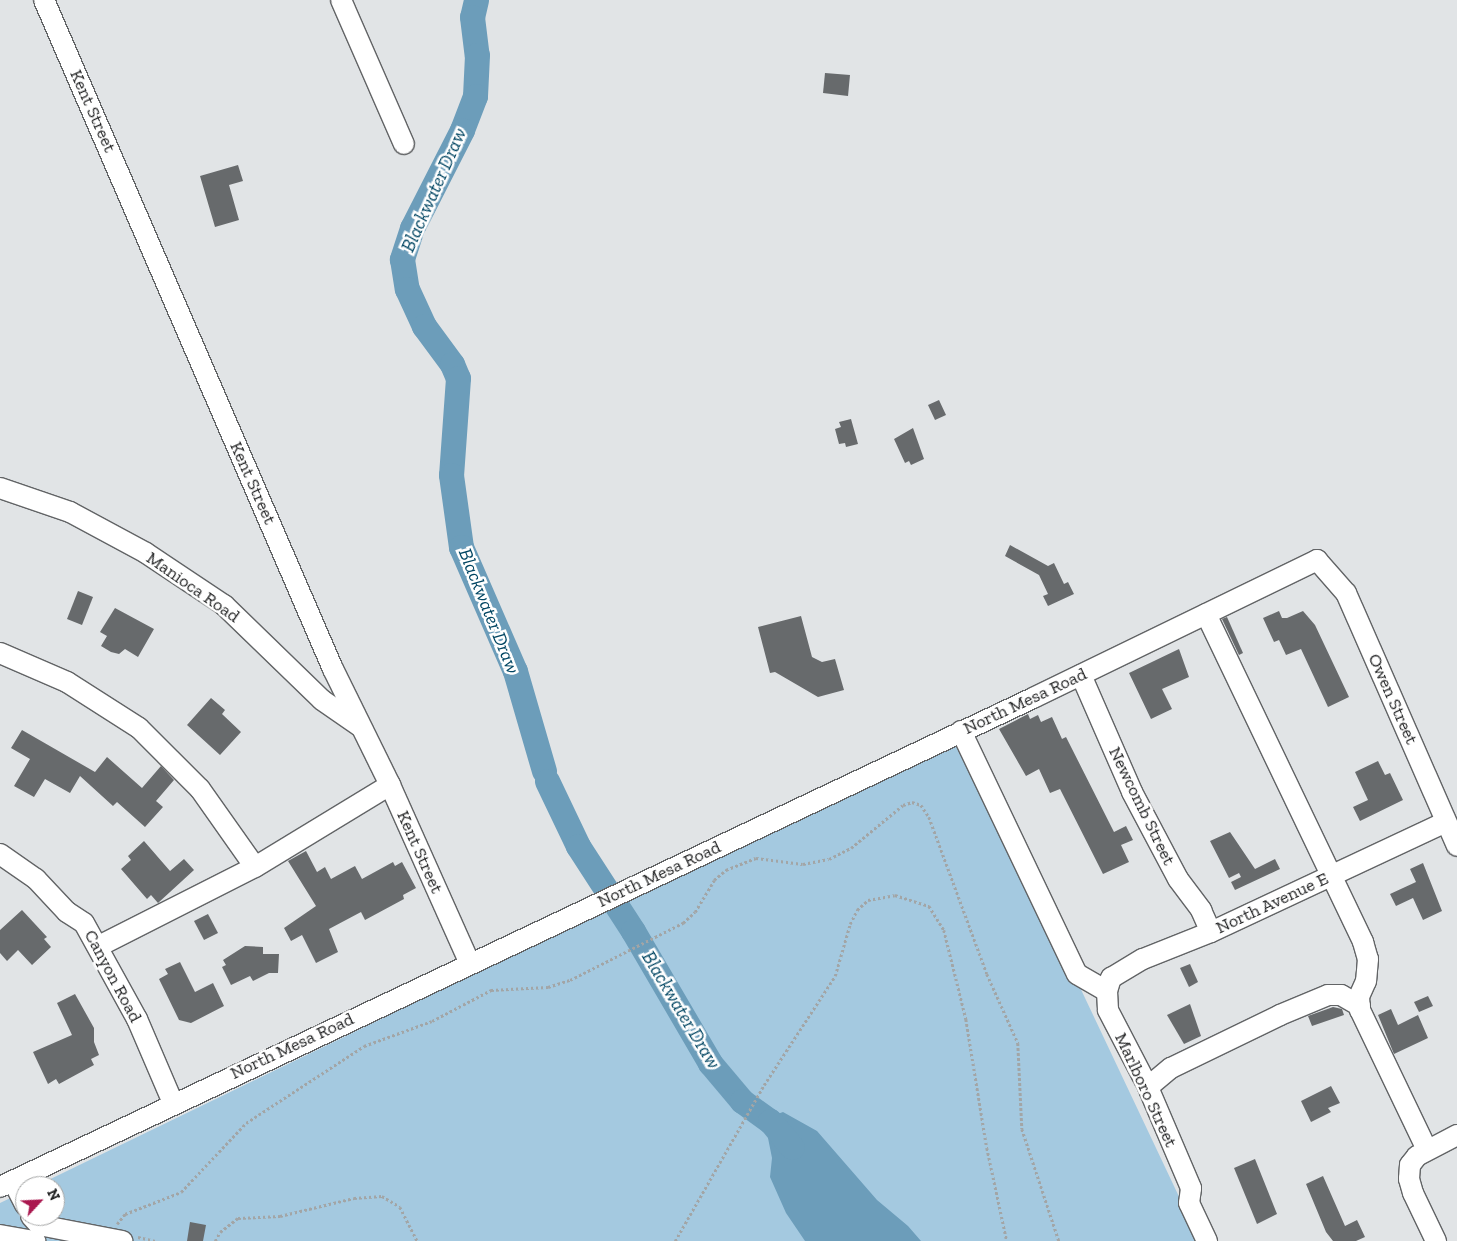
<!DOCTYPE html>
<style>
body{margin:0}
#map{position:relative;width:1457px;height:1241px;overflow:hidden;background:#e1e4e6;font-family:"Zilla Slab",serif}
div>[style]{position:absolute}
.green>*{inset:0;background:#a4c9e0}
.water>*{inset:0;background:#6c9dba}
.river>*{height:25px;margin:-12.5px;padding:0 12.5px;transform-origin:12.5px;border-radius:12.5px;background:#6c9dba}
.building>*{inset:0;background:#676a6c}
.path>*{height:2.5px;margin-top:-1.25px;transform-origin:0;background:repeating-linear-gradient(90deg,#a2a5a6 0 2.5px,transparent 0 5px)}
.roads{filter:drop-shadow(1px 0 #626466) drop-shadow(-1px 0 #626466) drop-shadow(0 1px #626466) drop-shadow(0 -1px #626466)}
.minor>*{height:20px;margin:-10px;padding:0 10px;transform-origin:10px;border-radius:10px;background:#fff}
span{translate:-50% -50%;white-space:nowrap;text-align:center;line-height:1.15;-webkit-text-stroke:5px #fff;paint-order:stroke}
.street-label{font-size:18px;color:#212223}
.water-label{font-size:19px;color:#004562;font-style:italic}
.north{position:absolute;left:15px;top:1176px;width:50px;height:50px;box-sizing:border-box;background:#fff;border:1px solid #a6a7a7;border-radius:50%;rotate:65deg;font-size:14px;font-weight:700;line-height:20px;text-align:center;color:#212223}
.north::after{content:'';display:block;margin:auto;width:18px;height:22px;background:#aa184f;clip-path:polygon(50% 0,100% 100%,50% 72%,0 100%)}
</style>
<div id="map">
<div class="green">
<div style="clip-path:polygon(962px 738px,1200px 1241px,0 1241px,0 1203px,25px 1191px,25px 1216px,55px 1216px,55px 1186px,36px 1186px)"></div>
</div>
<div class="water">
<div style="clip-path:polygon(783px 1112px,817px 1131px,877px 1200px,908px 1226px,921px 1241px,805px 1241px,786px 1213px,770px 1177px,772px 1158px,766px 1128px,775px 1115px)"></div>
</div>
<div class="river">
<div style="left:476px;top:0;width:17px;rotate:103deg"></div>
<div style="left:472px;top:17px;width:38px;rotate:83deg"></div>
<div style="left:477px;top:55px;width:41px;rotate:92.8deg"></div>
<div style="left:475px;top:96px;width:36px;rotate:111deg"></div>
<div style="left:462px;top:130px;width:110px;rotate:117deg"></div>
<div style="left:412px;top:228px;width:33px;rotate:108deg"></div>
<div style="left:402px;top:259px;width:30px;rotate:81deg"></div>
<div style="left:407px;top:289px;width:41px;rotate:65.3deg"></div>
<div style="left:424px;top:326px;width:47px;rotate:53.6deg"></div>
<div style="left:452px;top:364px;width:15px;rotate:67deg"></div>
<div style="left:458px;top:378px;width:97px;rotate:94.1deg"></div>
<div style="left:451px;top:475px;width:73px;rotate:82.1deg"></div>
<div style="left:461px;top:547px;width:135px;rotate:66.5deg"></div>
<div style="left:515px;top:671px;width:104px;rotate:73.8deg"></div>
<div style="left:547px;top:781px;width:72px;rotate:64.5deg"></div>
<div style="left:578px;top:846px;width:101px;rotate:57.1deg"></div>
<div style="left:633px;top:931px;width:153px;rotate:59.7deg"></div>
<div style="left:710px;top:1063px;width:50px;rotate:49.9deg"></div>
<div style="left:742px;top:1101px;width:34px;rotate:36deg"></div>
<div style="left:770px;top:1121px;width:34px;rotate:50deg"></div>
</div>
<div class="building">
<div style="clip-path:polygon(825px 73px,850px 75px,848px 96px,823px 93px)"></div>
<div style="clip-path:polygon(238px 165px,243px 181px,229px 185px,239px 220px,215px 227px,200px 176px)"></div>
<div style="clip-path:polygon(939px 400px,946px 415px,935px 420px,928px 405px)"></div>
<div style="clip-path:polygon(851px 419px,858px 444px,846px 447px,845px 443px,839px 444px,835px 429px,841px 427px,839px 422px)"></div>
<div style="clip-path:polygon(913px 428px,924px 459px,911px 465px,909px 461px,905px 463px,894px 439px)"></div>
<div style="clip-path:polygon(1010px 545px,1048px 566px,1054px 563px,1064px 584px,1068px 582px,1074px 594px,1048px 606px,1043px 596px,1048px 594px,1039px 575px,1005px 556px)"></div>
<div style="clip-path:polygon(78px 591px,93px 597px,82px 625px,67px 619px)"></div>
<div style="clip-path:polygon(115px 608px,154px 629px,138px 657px,125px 649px,119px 654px,111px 652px,101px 646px,107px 636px,100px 632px)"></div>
<div style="clip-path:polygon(1279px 611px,1282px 618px,1287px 618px,1303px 611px,1315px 625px,1349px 697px,1328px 707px,1301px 649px,1286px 655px,1279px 640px,1274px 642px,1263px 618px)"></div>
<div style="clip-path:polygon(801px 616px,812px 657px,822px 662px,835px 659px,844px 690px,818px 697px,775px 672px,770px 673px,758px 627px)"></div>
<div style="clip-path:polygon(1227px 617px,1243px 653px,1239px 655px,1222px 619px)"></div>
<div style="clip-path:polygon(1179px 649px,1189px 677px,1162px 689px,1172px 709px,1151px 719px,1129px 673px)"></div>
<div style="clip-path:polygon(211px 698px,225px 710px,222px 714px,241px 732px,220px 755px,187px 725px)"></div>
<div style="clip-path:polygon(1028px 714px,1030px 719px,1038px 715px,1041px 722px,1052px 717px,1062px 739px,1066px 737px,1114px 832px,1126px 826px,1133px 840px,1121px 845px,1129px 862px,1103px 874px,1060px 789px,1050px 793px,1039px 769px,1026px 776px,999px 729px)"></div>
<div style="clip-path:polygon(22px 730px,95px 772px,107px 757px,142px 788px,161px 766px,174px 780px,156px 801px,163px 807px,145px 827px,117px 802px,113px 806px,80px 776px,70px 793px,45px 779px,34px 797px,14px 786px,30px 759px,11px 748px)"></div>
<div style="clip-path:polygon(1378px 761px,1385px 775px,1390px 773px,1403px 800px,1360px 821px,1353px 807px,1368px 800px,1355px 772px)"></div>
<div style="clip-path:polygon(1230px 832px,1255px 869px,1275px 859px,1280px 869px,1235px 890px,1231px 882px,1241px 877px,1239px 873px,1229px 878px,1210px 841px)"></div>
<div style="clip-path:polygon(144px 841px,170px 871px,184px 859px,194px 870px,158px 903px,151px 895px,147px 899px,121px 869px,131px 860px,128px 856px)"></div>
<div style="clip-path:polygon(306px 851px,317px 872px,325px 867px,331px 879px,355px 866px,362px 879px,393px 862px,395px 866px,402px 862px,416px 888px,403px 895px,404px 899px,365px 920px,361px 912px,329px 929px,338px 952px,316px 963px,302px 935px,291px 941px,284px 928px,316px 906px,288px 861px)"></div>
<div style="clip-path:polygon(1423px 863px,1442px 911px,1423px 920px,1413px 898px,1396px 906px,1390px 894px,1416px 882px,1410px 869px)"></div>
<div style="clip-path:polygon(22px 910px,47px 937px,44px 939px,51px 947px,32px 965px,18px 950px,7px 961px,0 953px,0 930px)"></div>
<div style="clip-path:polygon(208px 914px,218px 933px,204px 940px,194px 921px)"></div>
<div style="clip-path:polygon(245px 946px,263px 947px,263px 954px,279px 954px,278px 973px,269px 973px,253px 981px,250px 976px,231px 985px,222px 967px,226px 965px,223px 960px)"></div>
<div style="clip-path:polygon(180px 962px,195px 992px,213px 983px,224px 1006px,191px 1023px,179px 1020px,159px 979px,168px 974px,165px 969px)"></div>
<div style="clip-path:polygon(1190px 964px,1198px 982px,1189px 987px,1180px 968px)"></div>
<div style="clip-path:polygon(75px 994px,94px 1028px,94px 1042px,99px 1055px,91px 1059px,94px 1065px,70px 1078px,59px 1084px,56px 1079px,48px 1084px,33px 1052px,72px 1035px,57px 1003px)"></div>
<div style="clip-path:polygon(1428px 996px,1433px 1006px,1419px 1012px,1414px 1002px)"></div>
<div style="clip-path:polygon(1190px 1004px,1201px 1036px,1184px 1044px,1167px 1015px)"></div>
<div style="clip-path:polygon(1333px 1007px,1342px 1009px,1344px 1015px,1312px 1026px,1308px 1016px)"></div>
<div style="clip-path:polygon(1391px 1009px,1398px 1025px,1418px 1015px,1428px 1038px,1394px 1054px,1378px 1015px)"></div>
<div style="clip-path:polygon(1331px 1086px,1340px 1103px,1328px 1108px,1331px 1112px,1311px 1122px,1301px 1101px)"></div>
<div style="clip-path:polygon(1255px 1159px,1277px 1214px,1257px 1224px,1234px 1168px)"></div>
<div style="clip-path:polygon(1323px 1176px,1345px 1226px,1357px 1220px,1365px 1237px,1356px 1241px,1333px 1241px,1326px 1232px,1306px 1184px)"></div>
<div style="clip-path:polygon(190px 1222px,206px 1225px,203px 1241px,187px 1241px)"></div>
</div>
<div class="path">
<div style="left:117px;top:1224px;width:13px;rotate:-51deg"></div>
<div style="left:125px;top:1214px;width:60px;rotate:-21.4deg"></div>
<div style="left:181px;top:1192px;width:95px;rotate:-46.7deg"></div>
<div style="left:246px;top:1123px;width:141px;rotate:-33.1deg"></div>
<div style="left:364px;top:1046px;width:72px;rotate:-20.2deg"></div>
<div style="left:432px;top:1021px;width:67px;rotate:-27.7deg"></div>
<div style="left:491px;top:990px;width:57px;rotate:-3deg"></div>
<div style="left:548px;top:987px;width:23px;rotate:-18deg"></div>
<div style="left:570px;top:980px;width:127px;rotate:-26.8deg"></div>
<div style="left:683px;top:923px;width:16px;rotate:-43deg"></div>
<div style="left:695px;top:912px;width:37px;rotate:-59deg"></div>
<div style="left:714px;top:880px;width:16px;rotate:-40deg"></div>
<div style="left:726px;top:870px;width:32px;rotate:-22deg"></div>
<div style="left:756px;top:858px;width:47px;rotate:7.3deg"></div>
<div style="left:803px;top:864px;width:26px;rotate:-11deg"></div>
<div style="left:829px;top:859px;width:25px;rotate:-27deg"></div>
<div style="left:851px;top:848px;width:67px;rotate:-39.6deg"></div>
<div style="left:903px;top:805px;width:9px;rotate:-18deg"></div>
<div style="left:912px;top:802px;width:9px;rotate:18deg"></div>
<div style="left:921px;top:805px;width:14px;rotate:56deg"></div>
<div style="left:929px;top:817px;width:167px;rotate:69.7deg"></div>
<div style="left:987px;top:974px;width:76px;rotate:65.8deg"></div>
<div style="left:1018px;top:1043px;width:86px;rotate:87.3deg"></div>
<div style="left:1022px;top:1129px;width:118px;rotate:71.7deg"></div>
<div style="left:138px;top:1237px;width:18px;rotate:13deg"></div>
<div style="left:215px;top:1241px;width:10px;rotate:-61deg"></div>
<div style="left:220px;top:1232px;width:23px;rotate:-38deg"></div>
<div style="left:238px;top:1218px;width:42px;rotate:-2.7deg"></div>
<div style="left:280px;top:1216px;width:76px;rotate:-13.7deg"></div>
<div style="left:354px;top:1198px;width:28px;rotate:-4deg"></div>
<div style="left:382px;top:1196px;width:21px;rotate:31deg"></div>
<div style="left:400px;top:1207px;width:38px;rotate:63deg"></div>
<div style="left:675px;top:1241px;width:180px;rotate:-60.3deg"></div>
<div style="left:764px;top:1085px;width:130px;rotate:-56.9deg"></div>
<div style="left:835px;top:976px;width:54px;rotate:-73.9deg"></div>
<div style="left:850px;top:924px;width:16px;rotate:-63deg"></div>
<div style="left:857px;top:910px;width:15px;rotate:-42deg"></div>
<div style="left:868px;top:900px;width:27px;rotate:-10deg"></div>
<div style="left:895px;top:895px;width:36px;rotate:18deg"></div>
<div style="left:929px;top:906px;width:28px;rotate:58deg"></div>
<div style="left:944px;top:930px;width:92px;rotate:76.1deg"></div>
<div style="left:966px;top:1019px;width:131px;rotate:80.8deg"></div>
<div style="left:987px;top:1148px;width:95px;rotate:77.9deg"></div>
</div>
<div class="roads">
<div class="minor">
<div style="left:44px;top:0;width:729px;rotate:66.64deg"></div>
<div style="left:333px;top:669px;width:129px;rotate:63.8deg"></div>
<div style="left:390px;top:785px;width:194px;rotate:65.9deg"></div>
<div style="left:341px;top:0;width:157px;rotate:66.4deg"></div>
<div style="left:0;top:488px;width:74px;rotate:18.9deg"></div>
<div style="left:70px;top:512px;width:86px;rotate:28.3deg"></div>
<div style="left:146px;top:553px;width:94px;rotate:33.7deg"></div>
<div style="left:224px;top:605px;width:136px;rotate:44.1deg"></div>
<div style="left:322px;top:700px;width:47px;rotate:34.7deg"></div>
<div style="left:1206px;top:614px;width:364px;rotate:64.4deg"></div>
<div style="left:1363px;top:942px;width:18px;rotate:74deg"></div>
<div style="left:1368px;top:959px;width:22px;rotate:95deg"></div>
<div style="left:1366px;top:981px;width:17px;rotate:114deg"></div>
<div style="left:1359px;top:997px;width:13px;rotate:86deg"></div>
<div style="left:1360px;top:1010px;width:155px;rotate:64.4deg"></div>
<div style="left:0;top:653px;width:73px;rotate:23.4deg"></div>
<div style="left:67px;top:682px;width:85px;rotate:32.6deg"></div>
<div style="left:139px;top:728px;width:86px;rotate:45deg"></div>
<div style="left:200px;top:789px;width:95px;rotate:54.8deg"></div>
<div style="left:1081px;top:675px;width:128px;rotate:66.4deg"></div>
<div style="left:1132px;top:792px;width:98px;rotate:62.1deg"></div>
<div style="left:1178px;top:879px;width:39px;rotate:53deg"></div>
<div style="left:1201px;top:910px;width:24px;rotate:66deg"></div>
<div style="left:961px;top:731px;width:269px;rotate:64.5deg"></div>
<div style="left:1077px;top:974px;width:34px;rotate:30deg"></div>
<div style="left:0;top:854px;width:44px;rotate:34.8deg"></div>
<div style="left:36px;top:879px;width:45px;rotate:46.8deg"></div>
<div style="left:67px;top:912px;width:20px;rotate:33deg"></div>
<div style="left:84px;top:923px;width:110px;rotate:61.1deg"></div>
<div style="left:137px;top:1019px;width:91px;rotate:66.8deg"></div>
<div style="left:99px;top:946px;width:175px;rotate:-26.9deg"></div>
<div style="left:255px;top:867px;width:158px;rotate:-31.3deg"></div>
<div style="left:1148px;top:1087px;width:30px;rotate:-40deg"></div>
<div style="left:1171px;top:1068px;width:121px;rotate:-25.9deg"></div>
<div style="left:1280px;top:1015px;width:52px;rotate:-22.6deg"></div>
<div style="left:1328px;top:995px;width:13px"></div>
<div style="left:1341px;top:995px;width:22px;rotate:30deg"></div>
<div style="left:13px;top:1181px;width:27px;rotate:63deg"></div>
<div style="left:0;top:1187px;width:1143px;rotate:-25.33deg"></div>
<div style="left:1033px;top:698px;width:316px;rotate:-25.9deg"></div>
<div style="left:1317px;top:560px;width:44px;rotate:48.7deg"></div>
<div style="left:1346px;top:593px;width:276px;rotate:66.3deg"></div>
<div style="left:31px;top:1216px;width:12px;rotate:48deg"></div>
<div style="left:39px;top:1225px;width:85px;rotate:10.9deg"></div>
<div style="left:0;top:1235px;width:36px;rotate:10deg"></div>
<div style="left:1207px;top:1241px;width:42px;rotate:-115.3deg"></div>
<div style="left:1189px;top:1203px;width:15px;rotate:-82deg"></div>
<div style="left:1191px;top:1188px;width:110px;rotate:-113.1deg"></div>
<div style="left:1148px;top:1087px;width:87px;rotate:-117.5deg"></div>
<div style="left:1108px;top:1010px;width:19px;rotate:-93deg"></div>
<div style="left:1107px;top:991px;width:14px;rotate:-73deg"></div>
<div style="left:1111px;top:978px;width:37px;rotate:-31deg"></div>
<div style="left:1143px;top:959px;width:73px;rotate:-21.7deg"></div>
<div style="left:1211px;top:932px;width:259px;rotate:-25.1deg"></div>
<div style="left:1436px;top:1241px;width:53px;rotate:-115.6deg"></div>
<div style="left:1413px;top:1193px;width:15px;rotate:-106deg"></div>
<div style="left:1409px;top:1179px;width:14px;rotate:-86deg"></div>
<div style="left:1410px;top:1165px;width:11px;rotate:-52deg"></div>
<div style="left:1417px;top:1156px;width:45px;rotate:-27.7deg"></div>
</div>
</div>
<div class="street-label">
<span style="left:93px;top:111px;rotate:66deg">Kent Street</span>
<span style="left:253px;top:483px;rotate:66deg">Kent Street</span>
<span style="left:193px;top:587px;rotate:35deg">Manioca Road</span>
<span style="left:1393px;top:699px;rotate:66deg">Owen Street</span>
<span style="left:1025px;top:701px;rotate:-25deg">North Mesa Road</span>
<span style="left:1142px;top:806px;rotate:64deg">Newcomb Street</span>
<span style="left:420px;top:852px;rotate:66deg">Kent Street</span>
<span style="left:659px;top:874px;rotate:-25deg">North Mesa Road</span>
<span style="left:1272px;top:903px;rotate:-25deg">North Avenue E</span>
<span style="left:113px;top:976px;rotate:62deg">Canyon Road</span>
<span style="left:292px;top:1046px;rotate:-25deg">North Mesa Road</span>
<span style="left:1146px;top:1090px;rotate:65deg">Marlboro Street</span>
</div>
<div class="water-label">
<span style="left:434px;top:190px;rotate:-66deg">Blackwater Draw</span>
<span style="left:489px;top:611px;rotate:68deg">Blackwater Draw</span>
<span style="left:681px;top:1010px;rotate:59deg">Blackwater Draw</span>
</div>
<div class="north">N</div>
</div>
